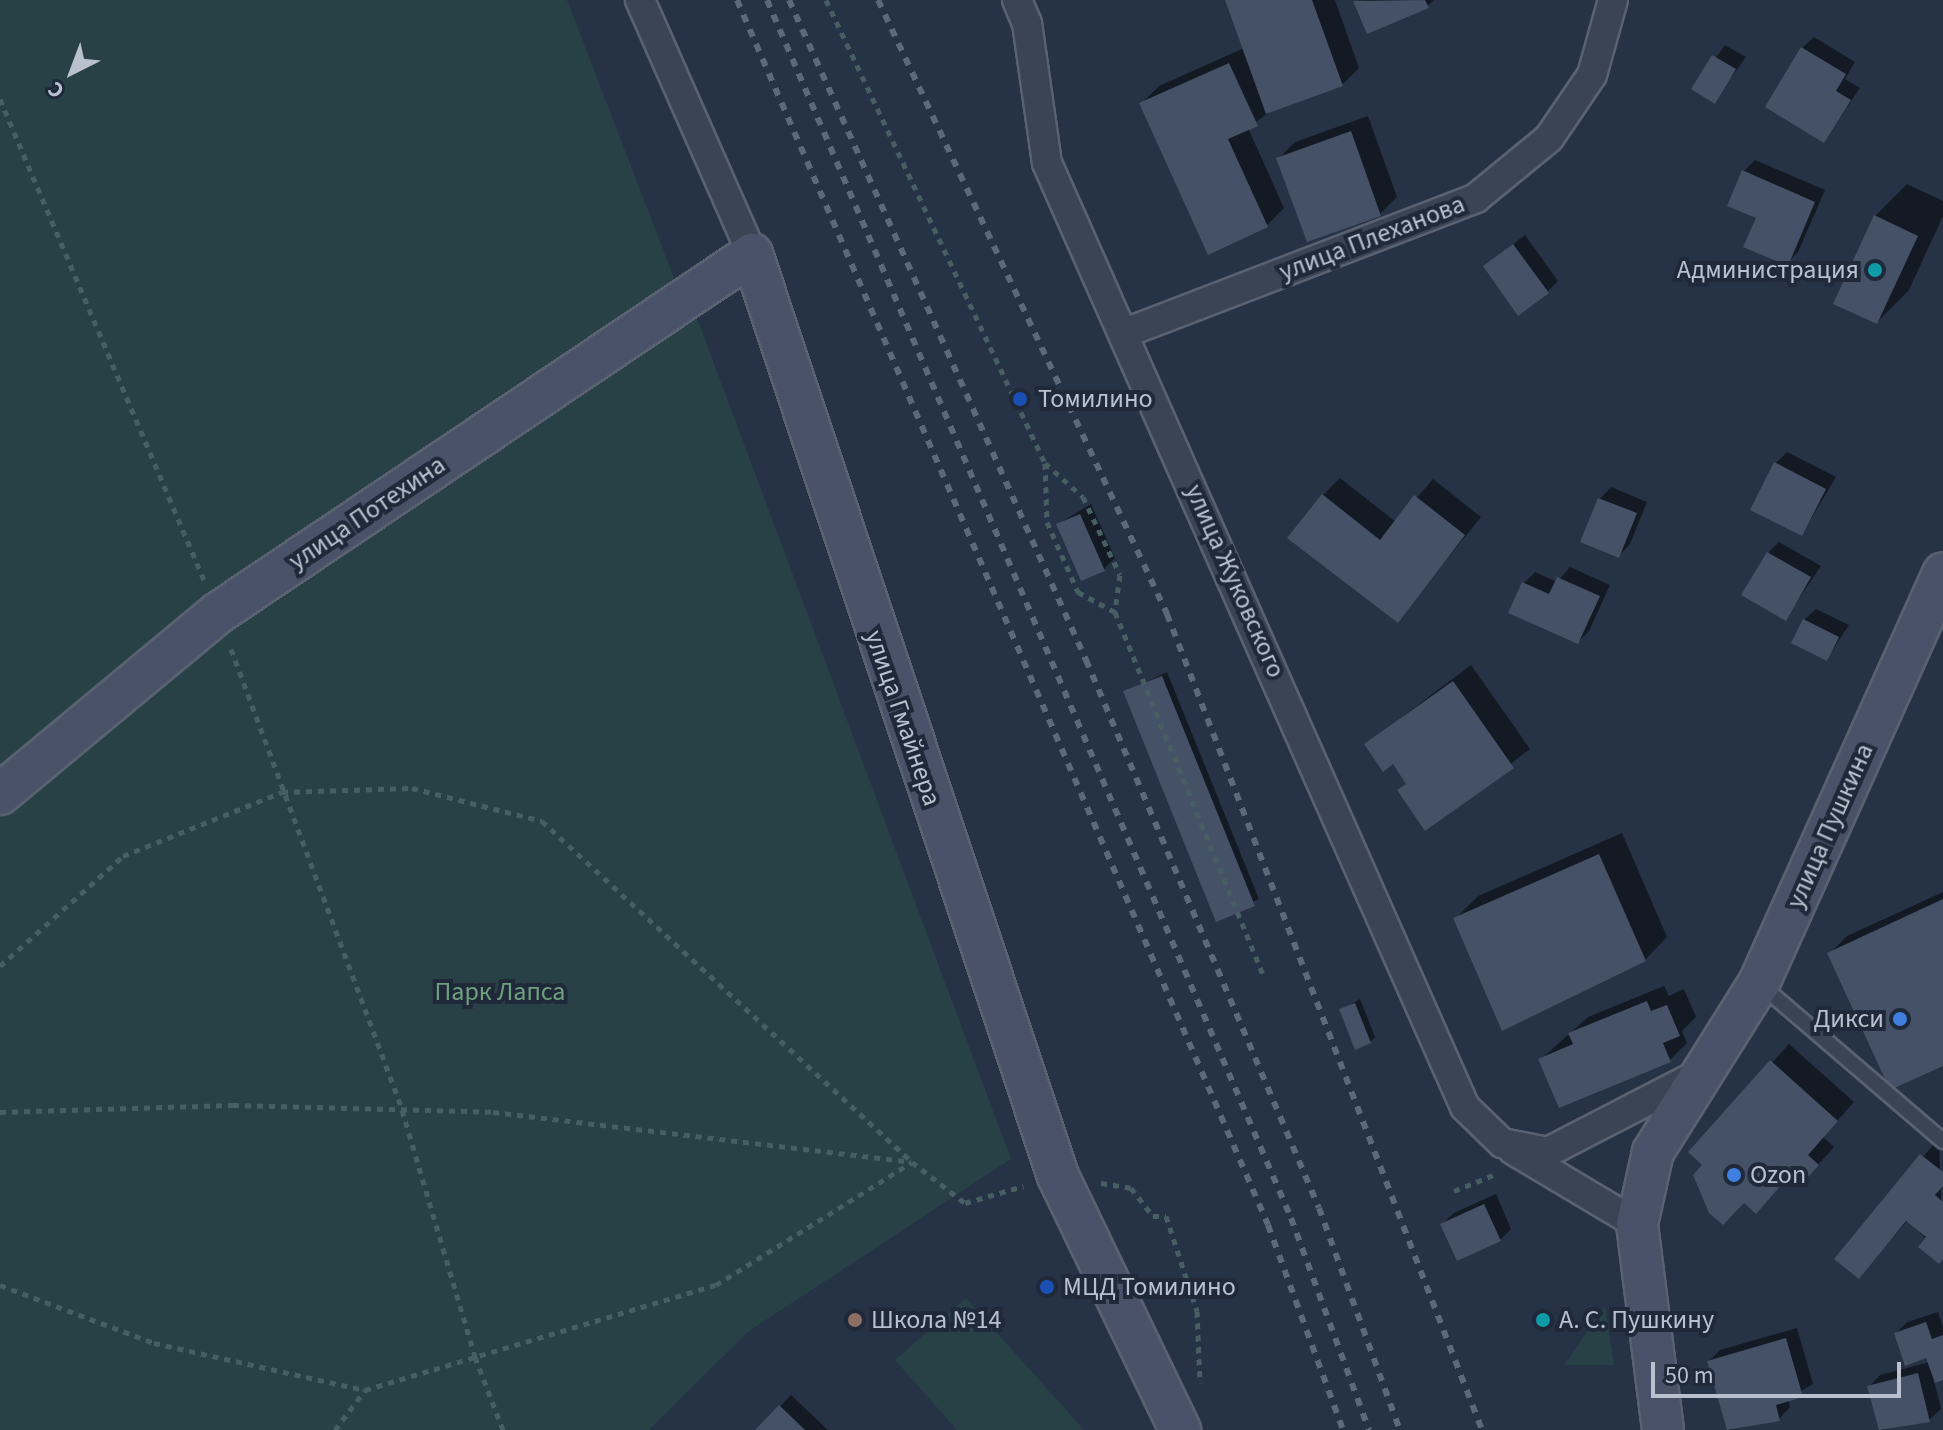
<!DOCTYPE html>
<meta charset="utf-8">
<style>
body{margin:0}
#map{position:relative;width:1943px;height:1430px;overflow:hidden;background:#263245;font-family:"Source Sans 3",sans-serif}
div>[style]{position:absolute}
.green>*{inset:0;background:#284146}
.shadow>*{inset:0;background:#0007}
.building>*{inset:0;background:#455167}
.path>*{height:5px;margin-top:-2.5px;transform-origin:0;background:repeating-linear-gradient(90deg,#475e62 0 6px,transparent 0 12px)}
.roads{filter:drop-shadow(2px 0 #5a6272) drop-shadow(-2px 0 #5a6272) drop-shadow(0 2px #5a6272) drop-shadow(0 -2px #5a6272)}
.lane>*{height:14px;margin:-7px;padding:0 7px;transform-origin:7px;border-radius:7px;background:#3b4455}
.street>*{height:28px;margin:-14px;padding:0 14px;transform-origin:14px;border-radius:14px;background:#3b4455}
.secondary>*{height:40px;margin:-20px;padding:0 20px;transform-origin:20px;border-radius:20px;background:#495268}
.rail>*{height:6px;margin-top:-3px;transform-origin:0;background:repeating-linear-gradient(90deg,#5d687c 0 8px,transparent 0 16px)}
.dots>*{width:22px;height:22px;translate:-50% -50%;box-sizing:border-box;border:4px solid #1f293a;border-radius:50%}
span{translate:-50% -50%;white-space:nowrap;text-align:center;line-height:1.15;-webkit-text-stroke:8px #1f293a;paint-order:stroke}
.street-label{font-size:26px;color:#b9c0ce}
.poi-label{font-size:26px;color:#b9c0ce}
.right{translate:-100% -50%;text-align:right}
.left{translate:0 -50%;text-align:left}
.park-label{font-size:26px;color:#6fa07d}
.north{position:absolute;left:32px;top:32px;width:80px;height:80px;-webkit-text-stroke:6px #1f293a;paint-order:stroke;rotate:222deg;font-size:22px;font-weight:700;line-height:32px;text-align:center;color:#b9c0ce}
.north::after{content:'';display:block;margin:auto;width:28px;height:36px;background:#b9c0ce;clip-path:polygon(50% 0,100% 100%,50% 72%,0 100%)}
.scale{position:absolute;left:1651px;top:1362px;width:250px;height:36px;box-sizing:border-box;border:4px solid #b9c0ce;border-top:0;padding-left:10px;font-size:24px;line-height:28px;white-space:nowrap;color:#b9c0ce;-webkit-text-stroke:6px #1f293a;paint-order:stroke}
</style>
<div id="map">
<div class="green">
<div style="clip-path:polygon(0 0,567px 0,691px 322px,697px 318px,1011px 1159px,749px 1331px,649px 1430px,0 1430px)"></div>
<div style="clip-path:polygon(966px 1298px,1084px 1430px,957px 1430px,895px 1360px)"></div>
<div style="clip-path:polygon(1605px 1306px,1614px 1365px,1564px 1365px)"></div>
</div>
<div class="shadow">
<div style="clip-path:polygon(1227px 0,1335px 0,1359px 68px,1342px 85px,1272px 110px,1248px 128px,1284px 208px,1267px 225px,1141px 104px,1159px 86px,1244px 48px)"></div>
<div style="clip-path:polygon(1357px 0,1434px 0,1427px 6px)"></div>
<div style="clip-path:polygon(1814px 37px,1855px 62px,1845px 79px,1860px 88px,1824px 141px,1802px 48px)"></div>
<div style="clip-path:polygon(1725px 45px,1746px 57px,1714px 101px,1694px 88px)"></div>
<div style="clip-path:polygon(1368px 116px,1397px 197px,1380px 214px,1278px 159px,1295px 142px)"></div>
<div style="clip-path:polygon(1755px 160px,1825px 190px,1798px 252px,1787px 263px,1758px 217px,1744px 171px)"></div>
<div style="clip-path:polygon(1907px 184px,1943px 201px,1943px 216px,1909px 290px,1877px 322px,1875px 216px)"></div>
<div style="clip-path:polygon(1525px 235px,1558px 281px,1547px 292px,1485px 266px)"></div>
<div style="clip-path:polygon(1787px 452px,1836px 477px,1802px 534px,1776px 463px)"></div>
<div style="clip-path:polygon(1340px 478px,1396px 522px,1433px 479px,1481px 517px,1397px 620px,1323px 495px)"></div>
<div style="clip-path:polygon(1611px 487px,1647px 502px,1630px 544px,1619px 556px,1600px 499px)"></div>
<div style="clip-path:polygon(1091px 504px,1115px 558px,1104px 569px,1058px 524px)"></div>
<div style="clip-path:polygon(1779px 542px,1821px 566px,1786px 618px,1768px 553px)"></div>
<div style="clip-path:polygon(1570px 567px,1610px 585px,1589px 631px,1578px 642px,1524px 583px,1535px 572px,1557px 582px)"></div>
<div style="clip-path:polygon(1816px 609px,1849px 625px,1827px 658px,1804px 620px)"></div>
<div style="clip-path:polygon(1471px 665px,1530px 749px,1426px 828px,1399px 790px,1408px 782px,1393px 761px,1366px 744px)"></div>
<div style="clip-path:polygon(1167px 672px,1259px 899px,1217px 919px,1125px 692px)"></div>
<div style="clip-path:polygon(1622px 833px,1667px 937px,1645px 960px,1455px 919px,1478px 896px)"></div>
<div style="clip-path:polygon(1943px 892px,1943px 1063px,1830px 953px,1847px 936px)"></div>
<div style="clip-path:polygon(1664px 986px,1669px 996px,1684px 989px,1696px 1017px,1682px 1031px,1687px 1043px,1670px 1060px,1541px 1059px,1588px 1017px)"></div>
<div style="clip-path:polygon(1360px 999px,1375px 1037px,1370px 1042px,1341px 1010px)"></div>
<div style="clip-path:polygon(1789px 1044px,1854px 1102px,1823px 1137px,1834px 1147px,1816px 1167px,1705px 1165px,1691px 1152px)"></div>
<div style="clip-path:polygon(1939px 1138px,1943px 1257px,1908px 1220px,1859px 1276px,1837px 1259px)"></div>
<div style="clip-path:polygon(1496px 1194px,1511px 1229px,1500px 1240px,1442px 1224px,1454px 1213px)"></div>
<div style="clip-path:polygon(1938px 1312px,1943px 1327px,1943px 1378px,1934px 1381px,1941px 1409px,1929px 1420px,1881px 1430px,1869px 1387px,1880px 1375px,1930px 1362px,1896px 1333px,1907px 1322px)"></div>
<div style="clip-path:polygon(1797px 1328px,1813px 1384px,1788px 1399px,1790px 1407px,1779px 1419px,1729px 1430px,1709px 1361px,1720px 1350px)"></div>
<div style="clip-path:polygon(791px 1395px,828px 1430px,758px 1430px)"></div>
</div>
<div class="building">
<div style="clip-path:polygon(1225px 0,1312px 0,1343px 86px,1266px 114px)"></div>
<div style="clip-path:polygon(1425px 0,1429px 8px,1367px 34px,1353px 1px)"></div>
<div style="clip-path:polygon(1801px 47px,1846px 74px,1836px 91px,1851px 100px,1824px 143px,1765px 107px)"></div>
<div style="clip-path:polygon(1712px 55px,1736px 69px,1715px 104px,1691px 89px)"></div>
<div style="clip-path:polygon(1229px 63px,1258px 126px,1228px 139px,1268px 227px,1208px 255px,1139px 103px)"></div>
<div style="clip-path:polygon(1351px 131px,1381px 216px,1307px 242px,1276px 158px)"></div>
<div style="clip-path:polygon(1742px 170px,1815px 202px,1788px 266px,1743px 247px,1756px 218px,1727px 206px)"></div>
<div style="clip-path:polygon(1874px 215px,1918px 236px,1877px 324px,1833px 304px)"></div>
<div style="clip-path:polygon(1513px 244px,1549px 293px,1518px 316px,1483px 266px)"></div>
<div style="clip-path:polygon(1774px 462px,1826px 489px,1802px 536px,1750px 510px)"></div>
<div style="clip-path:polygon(1322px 494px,1380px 540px,1414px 495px,1465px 535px,1398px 623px,1287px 538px)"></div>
<div style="clip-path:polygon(1598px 498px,1637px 513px,1619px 558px,1580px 542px)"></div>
<div style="clip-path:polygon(1080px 514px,1105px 571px,1081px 581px,1056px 524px)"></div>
<div style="clip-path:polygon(1767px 552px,1811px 577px,1786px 621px,1741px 595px)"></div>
<div style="clip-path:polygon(1557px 577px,1600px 596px,1578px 644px,1508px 613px,1522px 582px,1549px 594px)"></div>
<div style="clip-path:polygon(1803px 619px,1839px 637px,1827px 661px,1791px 643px)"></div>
<div style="clip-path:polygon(1162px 676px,1255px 906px,1216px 922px,1123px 691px)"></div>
<div style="clip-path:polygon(1453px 681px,1514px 768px,1425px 831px,1397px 790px,1406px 784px,1393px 764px,1383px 772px,1364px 744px)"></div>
<div style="clip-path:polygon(1599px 854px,1646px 961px,1502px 1031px,1453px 918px)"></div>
<div style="clip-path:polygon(1943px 899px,1943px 1066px,1890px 1090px,1827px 953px)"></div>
<div style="clip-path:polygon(1647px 1001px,1651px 1011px,1667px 1005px,1680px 1036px,1663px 1043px,1671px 1062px,1559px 1108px,1538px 1059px,1573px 1044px,1568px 1033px)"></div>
<div style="clip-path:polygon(1355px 1003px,1371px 1043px,1355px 1050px,1339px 1009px)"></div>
<div style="clip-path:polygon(1770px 1060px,1838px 1121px,1808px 1155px,1819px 1165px,1799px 1187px,1788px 1177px,1756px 1214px,1744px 1203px,1723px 1225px,1709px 1213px,1693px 1175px,1702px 1165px,1688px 1152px)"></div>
<div style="clip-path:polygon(1920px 1154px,1943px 1172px,1943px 1186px,1935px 1195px,1943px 1202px,1943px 1259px,1939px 1264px,1918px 1247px,1926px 1237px,1906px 1221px,1859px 1279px,1834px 1259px)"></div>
<div style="clip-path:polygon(1484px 1204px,1501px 1241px,1457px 1261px,1440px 1224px)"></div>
<div style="clip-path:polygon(1926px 1322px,1932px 1339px,1943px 1335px,1943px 1380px,1935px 1383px,1926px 1358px,1905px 1366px,1894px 1333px)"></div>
<div style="clip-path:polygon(1786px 1338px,1803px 1397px,1776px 1405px,1780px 1421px,1727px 1430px,1707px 1361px)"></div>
<div style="clip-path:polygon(1918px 1373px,1930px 1422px,1879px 1430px,1867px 1386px)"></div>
<div style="clip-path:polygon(779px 1405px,805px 1430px,755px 1430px)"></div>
</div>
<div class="path">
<div style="left:826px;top:0;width:512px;rotate:64.69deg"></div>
<div style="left:1045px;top:463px;width:51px;rotate:41.8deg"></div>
<div style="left:1083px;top:497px;width:86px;rotate:64.6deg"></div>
<div style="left:1120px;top:575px;width:37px;rotate:98deg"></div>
<div style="left:1115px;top:612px;width:395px;rotate:67.8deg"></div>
<div style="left:0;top:99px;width:522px;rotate:67.02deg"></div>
<div style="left:1045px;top:463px;width:59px;rotate:88.1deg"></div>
<div style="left:1047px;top:522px;width:77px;rotate:66.1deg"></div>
<div style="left:1078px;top:592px;width:42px;rotate:28.4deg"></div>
<div style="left:231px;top:649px;width:492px;rotate:69.6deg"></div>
<div style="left:402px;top:1110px;width:258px;rotate:73.5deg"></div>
<div style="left:475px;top:1357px;width:78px;rotate:69deg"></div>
<div style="left:0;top:966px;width:165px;rotate:-41.8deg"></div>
<div style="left:123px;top:856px;width:171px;rotate:-21.9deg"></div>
<div style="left:282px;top:792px;width:130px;rotate:-1.8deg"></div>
<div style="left:412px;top:788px;width:134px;rotate:14.2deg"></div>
<div style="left:542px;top:821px;width:502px;rotate:42.66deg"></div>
<div style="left:0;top:1112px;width:233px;rotate:-1.7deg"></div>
<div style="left:233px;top:1105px;width:260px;rotate:1.5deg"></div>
<div style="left:493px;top:1112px;width:421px;rotate:6.8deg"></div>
<div style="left:1101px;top:1183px;width:30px;rotate:9deg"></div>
<div style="left:1131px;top:1188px;width:36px;rotate:52deg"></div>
<div style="left:1153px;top:1216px;width:13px"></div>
<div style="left:1166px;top:1216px;width:100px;rotate:71.9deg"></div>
<div style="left:1197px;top:1311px;width:72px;rotate:87.6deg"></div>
<div style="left:1454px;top:1191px;width:42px;rotate:-22.3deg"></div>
<div style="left:0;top:1285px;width:165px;rotate:20.6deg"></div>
<div style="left:154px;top:1343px;width:216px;rotate:12.6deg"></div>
<div style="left:365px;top:1390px;width:366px;rotate:-16.7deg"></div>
<div style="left:716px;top:1285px;width:231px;rotate:-32.1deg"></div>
<div style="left:912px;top:1162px;width:67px;rotate:37.7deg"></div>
<div style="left:965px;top:1203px;width:61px;rotate:-16.1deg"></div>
<div style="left:335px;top:1430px;width:50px;rotate:-53.1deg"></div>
</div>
<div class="roads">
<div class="lane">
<div style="left:1761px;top:985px;width:240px;rotate:40.6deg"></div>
</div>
<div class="street">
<div style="left:640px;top:0;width:278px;rotate:66.2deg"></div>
<div style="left:1017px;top:0;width:25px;rotate:67deg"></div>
<div style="left:1027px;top:23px;width:141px;rotate:81.9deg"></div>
<div style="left:1047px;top:163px;width:1032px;rotate:66.12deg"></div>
<div style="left:1465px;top:1107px;width:52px;rotate:44.2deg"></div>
<div style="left:1502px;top:1143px;width:47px;rotate:11.1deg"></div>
<div style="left:1548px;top:1152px;width:170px;rotate:-27.3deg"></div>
<div style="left:1125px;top:333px;width:376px;rotate:-21deg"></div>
<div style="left:1476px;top:198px;width:94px;rotate:-39.4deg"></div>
<div style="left:1549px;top:138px;width:76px;rotate:-55.7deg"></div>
<div style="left:1592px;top:75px;width:78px;rotate:-74.4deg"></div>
<div style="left:1513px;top:1150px;width:144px;rotate:30.8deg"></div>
</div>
<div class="secondary">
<div style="left:0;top:794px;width:283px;rotate:-39.7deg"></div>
<div style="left:218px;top:613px;width:643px;rotate:-33.91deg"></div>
<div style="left:752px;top:254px;width:971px;rotate:71.64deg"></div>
<div style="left:1058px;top:1176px;width:282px;rotate:64.3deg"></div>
<div style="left:1663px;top:1430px;width:208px;rotate:-97.2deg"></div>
<div style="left:1637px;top:1224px;width:74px;rotate:-77.5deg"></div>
<div style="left:1653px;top:1152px;width:199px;rotate:-57.9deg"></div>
<div style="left:1759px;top:983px;width:449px;rotate:-65.8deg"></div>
</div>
</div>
<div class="rail">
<div style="left:737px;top:0;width:1335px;rotate:66.56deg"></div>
<div style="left:1268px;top:1225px;width:218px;rotate:69.9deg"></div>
<div style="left:767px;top:0;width:1326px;rotate:66.72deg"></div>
<div style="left:1291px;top:1218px;width:226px;rotate:69.8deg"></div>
<div style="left:789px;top:0;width:724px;rotate:65.77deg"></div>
<div style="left:1086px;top:660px;width:595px;rotate:66.97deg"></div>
<div style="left:1319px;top:1208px;width:236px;rotate:70deg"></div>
<div style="left:878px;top:0;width:679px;rotate:64.79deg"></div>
<div style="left:1167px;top:614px;width:875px;rotate:68.89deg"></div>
</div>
<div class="dots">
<div style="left:1875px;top:270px;background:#0f9aa8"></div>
<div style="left:1020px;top:399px;background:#1a4fb4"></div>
<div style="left:1900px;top:1019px;background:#3f7fe0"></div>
<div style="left:1734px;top:1175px;background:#3f7fe0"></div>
<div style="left:1047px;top:1287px;background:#1a4fb4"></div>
<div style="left:855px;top:1320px;background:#8d6e63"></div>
<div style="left:1543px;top:1320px;background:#0f9aa8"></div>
</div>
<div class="street-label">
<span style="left:1372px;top:238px;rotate:-21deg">улица Плеханова</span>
<span style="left:367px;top:513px;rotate:-34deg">улица Потехина</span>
<span style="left:1235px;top:581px;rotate:66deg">улица Жуковского</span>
<span style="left:903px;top:718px;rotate:71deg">улица Гмайнера</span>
<span style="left:1830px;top:826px;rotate:-66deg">улица Пушкина</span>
</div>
<div class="poi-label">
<span class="right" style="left:1859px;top:270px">Администрация</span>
<span class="left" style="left:1038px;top:399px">Томилино</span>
<span class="right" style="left:1884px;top:1019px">Дикси</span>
<span class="left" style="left:1750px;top:1175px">Ozon</span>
<span class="left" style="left:1063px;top:1287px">МЦД Томилино</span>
<span class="left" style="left:871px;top:1320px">Школа №14</span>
<span class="left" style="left:1559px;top:1320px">А. С. Пушкину</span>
</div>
<div class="park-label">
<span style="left:500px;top:992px">Парк Лапса</span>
</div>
<div class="north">С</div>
<div class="scale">50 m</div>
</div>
